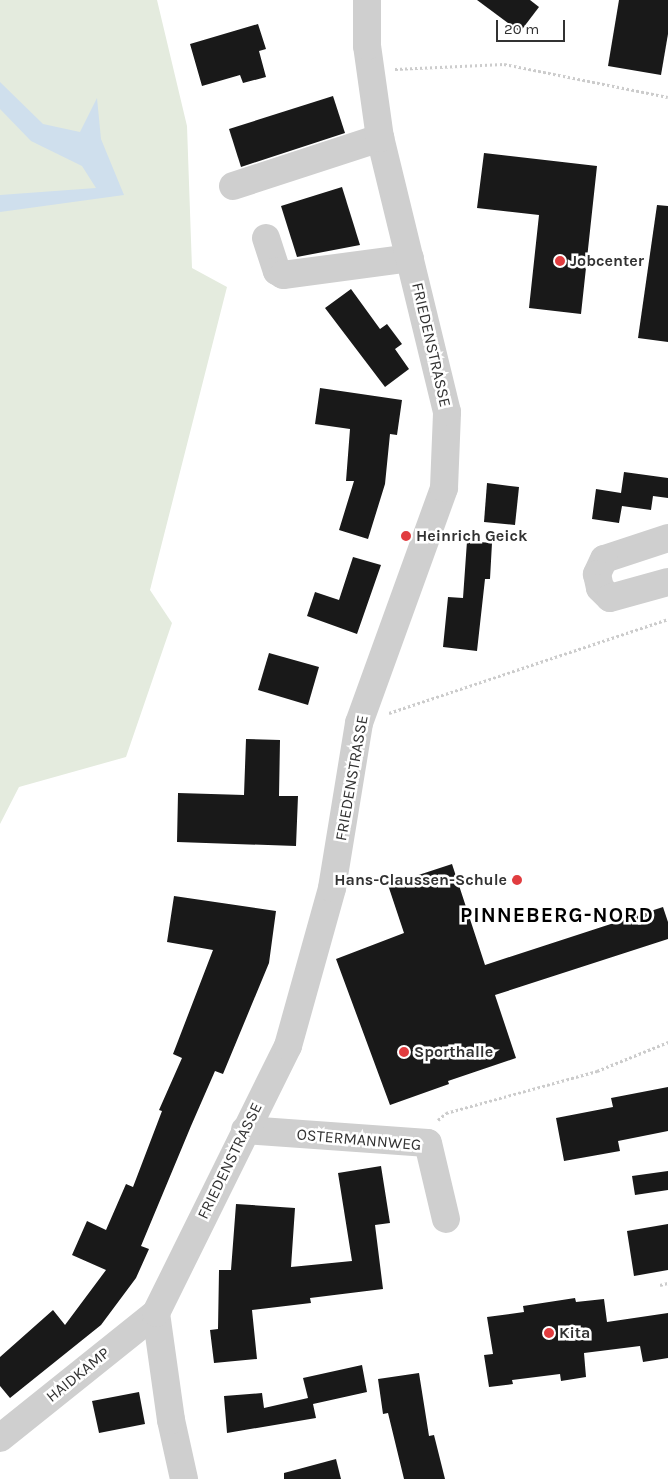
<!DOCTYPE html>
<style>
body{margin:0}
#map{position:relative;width:668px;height:1479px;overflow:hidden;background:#fff;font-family:Karla,sans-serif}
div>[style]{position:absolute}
.green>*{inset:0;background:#e4ebde}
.water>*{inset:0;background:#cfdfed}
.building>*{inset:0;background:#191919}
.path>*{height:3px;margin-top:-1.5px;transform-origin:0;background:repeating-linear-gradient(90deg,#ccc 0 2.5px,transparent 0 5px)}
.minor>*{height:28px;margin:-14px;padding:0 14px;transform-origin:14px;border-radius:14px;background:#cfcfcf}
.dots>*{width:14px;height:14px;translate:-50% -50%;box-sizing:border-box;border:2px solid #fff;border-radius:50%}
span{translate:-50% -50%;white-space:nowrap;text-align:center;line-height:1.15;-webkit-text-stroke:5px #fff;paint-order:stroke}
.poi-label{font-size:16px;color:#323232;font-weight:700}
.left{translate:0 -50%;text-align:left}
.right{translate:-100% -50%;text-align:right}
.street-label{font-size:16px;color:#323232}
.district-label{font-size:21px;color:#000;font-weight:700;letter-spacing:1px}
.scale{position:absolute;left:496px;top:20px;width:69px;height:22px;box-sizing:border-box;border:2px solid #323232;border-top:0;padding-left:6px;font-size:15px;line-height:18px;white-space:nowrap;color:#323232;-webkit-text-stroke:4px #fff;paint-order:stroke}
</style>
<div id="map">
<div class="green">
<div style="clip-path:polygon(0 0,157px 0,187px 126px,192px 268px,227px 287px,150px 590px,172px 623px,126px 757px,19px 787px,0 824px)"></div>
</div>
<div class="water">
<div style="clip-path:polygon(0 82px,43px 124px,80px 132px,97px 98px,101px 139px,124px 195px,0 212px,0 195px,96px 188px,82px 166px,31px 141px,0 109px)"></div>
</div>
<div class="building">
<div style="clip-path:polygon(477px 0,530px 0,539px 7px,520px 32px)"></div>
<div style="clip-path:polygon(619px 0,668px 0,668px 34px,661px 75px,608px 66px)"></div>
<div style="clip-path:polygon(258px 24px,266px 49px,259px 51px,266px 77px,243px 83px,240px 75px,202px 86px,190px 44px)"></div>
<div style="clip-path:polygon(333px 96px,345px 133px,241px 167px,229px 129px)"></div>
<div style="clip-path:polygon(484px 153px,597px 166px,581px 314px,529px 308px,539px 215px,477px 208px)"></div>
<div style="clip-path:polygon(342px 187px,360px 245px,297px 257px,281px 206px)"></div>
<div style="clip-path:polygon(657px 205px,668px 206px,668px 342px,638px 338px)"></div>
<div style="clip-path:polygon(351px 289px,380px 329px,387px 324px,402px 344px,395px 349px,409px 369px,385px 387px,325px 308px)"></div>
<div style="clip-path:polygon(320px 388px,402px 400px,397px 435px,390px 434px,385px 484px,368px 539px,339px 530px,354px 481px,346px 481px,350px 429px,315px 424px)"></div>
<div style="clip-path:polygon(624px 472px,668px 478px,668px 498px,653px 496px,651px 510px,622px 506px,619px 523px,592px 519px,596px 489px,621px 493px)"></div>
<div style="clip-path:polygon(487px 483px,519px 487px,515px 525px,484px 522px)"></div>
<div style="clip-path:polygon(467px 541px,492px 543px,490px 579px,485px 579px,477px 651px,443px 647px,448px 597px,463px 598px)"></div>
<div style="clip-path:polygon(353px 557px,381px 565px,357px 634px,307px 616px,315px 592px,339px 600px)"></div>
<div style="clip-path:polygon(269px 653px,319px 667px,308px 705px,258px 690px)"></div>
<div style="clip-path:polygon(246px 739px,280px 740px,279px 796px,298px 796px,296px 846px,177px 842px,178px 793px,244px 795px)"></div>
<div style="clip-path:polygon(452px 864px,485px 965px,663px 907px,668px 922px,668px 939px,495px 995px,516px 1058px,448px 1081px,449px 1084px,390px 1105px,336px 959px,404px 933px,388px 885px)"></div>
<div style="clip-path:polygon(174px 896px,276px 911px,269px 963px,223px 1074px,215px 1071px,191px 1126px,141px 1246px,149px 1249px,136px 1278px,101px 1325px,10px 1398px,0 1386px,0 1357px,53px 1310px,65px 1325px,106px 1270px,72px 1255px,87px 1221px,106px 1230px,126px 1184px,133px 1187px,162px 1111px,159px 1110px,182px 1058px,173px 1054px,213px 950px,167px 942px)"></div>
<div style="clip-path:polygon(668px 1087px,668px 1131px,618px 1141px,620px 1151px,564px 1161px,556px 1118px,613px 1107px,611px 1098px)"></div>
<div style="clip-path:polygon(381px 1166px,390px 1223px,375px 1225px,383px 1289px,310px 1298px,311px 1303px,252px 1310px,257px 1359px,214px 1363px,210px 1330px,218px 1329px,219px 1270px,231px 1270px,236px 1204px,295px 1208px,291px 1267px,352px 1261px,338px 1173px)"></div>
<div style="clip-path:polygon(668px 1171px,668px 1190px,635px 1195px,632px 1176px)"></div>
<div style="clip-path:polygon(668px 1224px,668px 1270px,634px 1276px,627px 1231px)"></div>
<div style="clip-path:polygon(575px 1298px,576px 1302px,604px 1299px,607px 1322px,668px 1313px,668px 1358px,643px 1362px,640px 1346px,584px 1353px,586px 1377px,561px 1381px,560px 1374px,512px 1380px,513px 1384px,489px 1387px,484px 1355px,493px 1354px,487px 1317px,524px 1312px,523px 1306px)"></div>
<div style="clip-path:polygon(362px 1365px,367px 1392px,313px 1404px,316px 1418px,227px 1433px,224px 1396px,262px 1393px,264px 1408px,308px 1398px,303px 1378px)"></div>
<div style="clip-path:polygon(419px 1373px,429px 1436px,434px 1435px,445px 1479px,404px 1479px,388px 1413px,383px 1414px,378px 1379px)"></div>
<div style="clip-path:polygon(139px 1392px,145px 1424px,99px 1433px,92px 1401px)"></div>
<div style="clip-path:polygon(336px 1459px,341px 1479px,284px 1479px,284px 1473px)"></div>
</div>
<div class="path">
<div style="left:395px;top:69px;width:109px;rotate:-2.6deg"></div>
<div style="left:504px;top:64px;width:167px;rotate:11.4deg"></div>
<div style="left:389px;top:713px;width:294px;rotate:-18.6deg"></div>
<div style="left:438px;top:1120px;width:11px;rotate:-41deg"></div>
<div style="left:446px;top:1113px;width:157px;rotate:-15.5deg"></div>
<div style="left:597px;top:1071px;width:77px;rotate:-22.2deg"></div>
<div style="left:660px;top:1285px;width:8px;rotate:-14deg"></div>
</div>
<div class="minor">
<div style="left:233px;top:186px;width:155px;rotate:-18.1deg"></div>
<div style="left:266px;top:238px;width:35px;rotate:72deg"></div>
<div style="left:277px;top:271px;width:7px;rotate:34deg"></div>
<div style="left:283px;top:275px;width:128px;rotate:-7.6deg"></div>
<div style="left:668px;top:538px;width:67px;rotate:161.8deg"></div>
<div style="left:604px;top:559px;width:17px;rotate:115deg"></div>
<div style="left:597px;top:574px;width:14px;rotate:78deg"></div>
<div style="left:600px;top:588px;width:14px;rotate:45deg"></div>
<div style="left:610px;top:598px;width:60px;rotate:-15.4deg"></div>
<div style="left:245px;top:1130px;width:183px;rotate:4.1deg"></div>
<div style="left:428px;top:1143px;width:78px;rotate:76.7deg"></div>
<div style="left:0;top:1438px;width:200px;rotate:-38.7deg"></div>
<div style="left:184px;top:1479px;width:60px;rotate:-102.4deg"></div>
<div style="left:171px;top:1420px;width:108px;rotate:-98deg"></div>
<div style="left:156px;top:1313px;width:298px;rotate:-63.7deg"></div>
<div style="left:288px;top:1046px;width:164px;rotate:-74.4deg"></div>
<div style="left:332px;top:888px;width:167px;rotate:-80.7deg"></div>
<div style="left:359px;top:723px;width:250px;rotate:-70.1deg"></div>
<div style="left:444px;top:488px;width:76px;rotate:-87.7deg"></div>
<div style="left:447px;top:412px;width:282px;rotate:-103.7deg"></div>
<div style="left:380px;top:138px;width:93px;rotate:-98deg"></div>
<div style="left:367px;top:46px;width:46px;rotate:-90deg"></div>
</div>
<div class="dots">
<div style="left:560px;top:261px;background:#e13c3f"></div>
<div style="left:406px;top:536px;background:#e13c3f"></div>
<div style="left:517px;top:880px;background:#e13c3f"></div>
<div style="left:404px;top:1052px;background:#e13c3f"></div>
<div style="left:549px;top:1333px;background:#e13c3f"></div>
</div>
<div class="poi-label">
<span class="left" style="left:570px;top:261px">Jobcenter</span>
<span class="left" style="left:416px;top:536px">Heinrich Geick</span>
<span class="right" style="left:507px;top:880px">Hans-Claussen-Schule</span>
<span class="left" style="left:414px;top:1052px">Sporthalle</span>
<span class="left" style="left:559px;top:1333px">Kita</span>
</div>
<div class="street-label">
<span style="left:431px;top:345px;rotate:77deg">FRIEDENSTRASSE</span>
<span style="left:352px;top:778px;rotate:-80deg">FRIEDENSTRASSE</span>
<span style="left:359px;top:1140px;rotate:5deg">OSTERMANNWEG</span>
<span style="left:230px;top:1161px;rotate:-64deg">FRIEDENSTRASSE</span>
<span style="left:78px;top:1375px;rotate:-39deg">HAIDKAMP</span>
</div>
<div class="district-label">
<span style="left:557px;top:915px">PINNEBERG-NORD</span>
</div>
<div class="scale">20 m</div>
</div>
